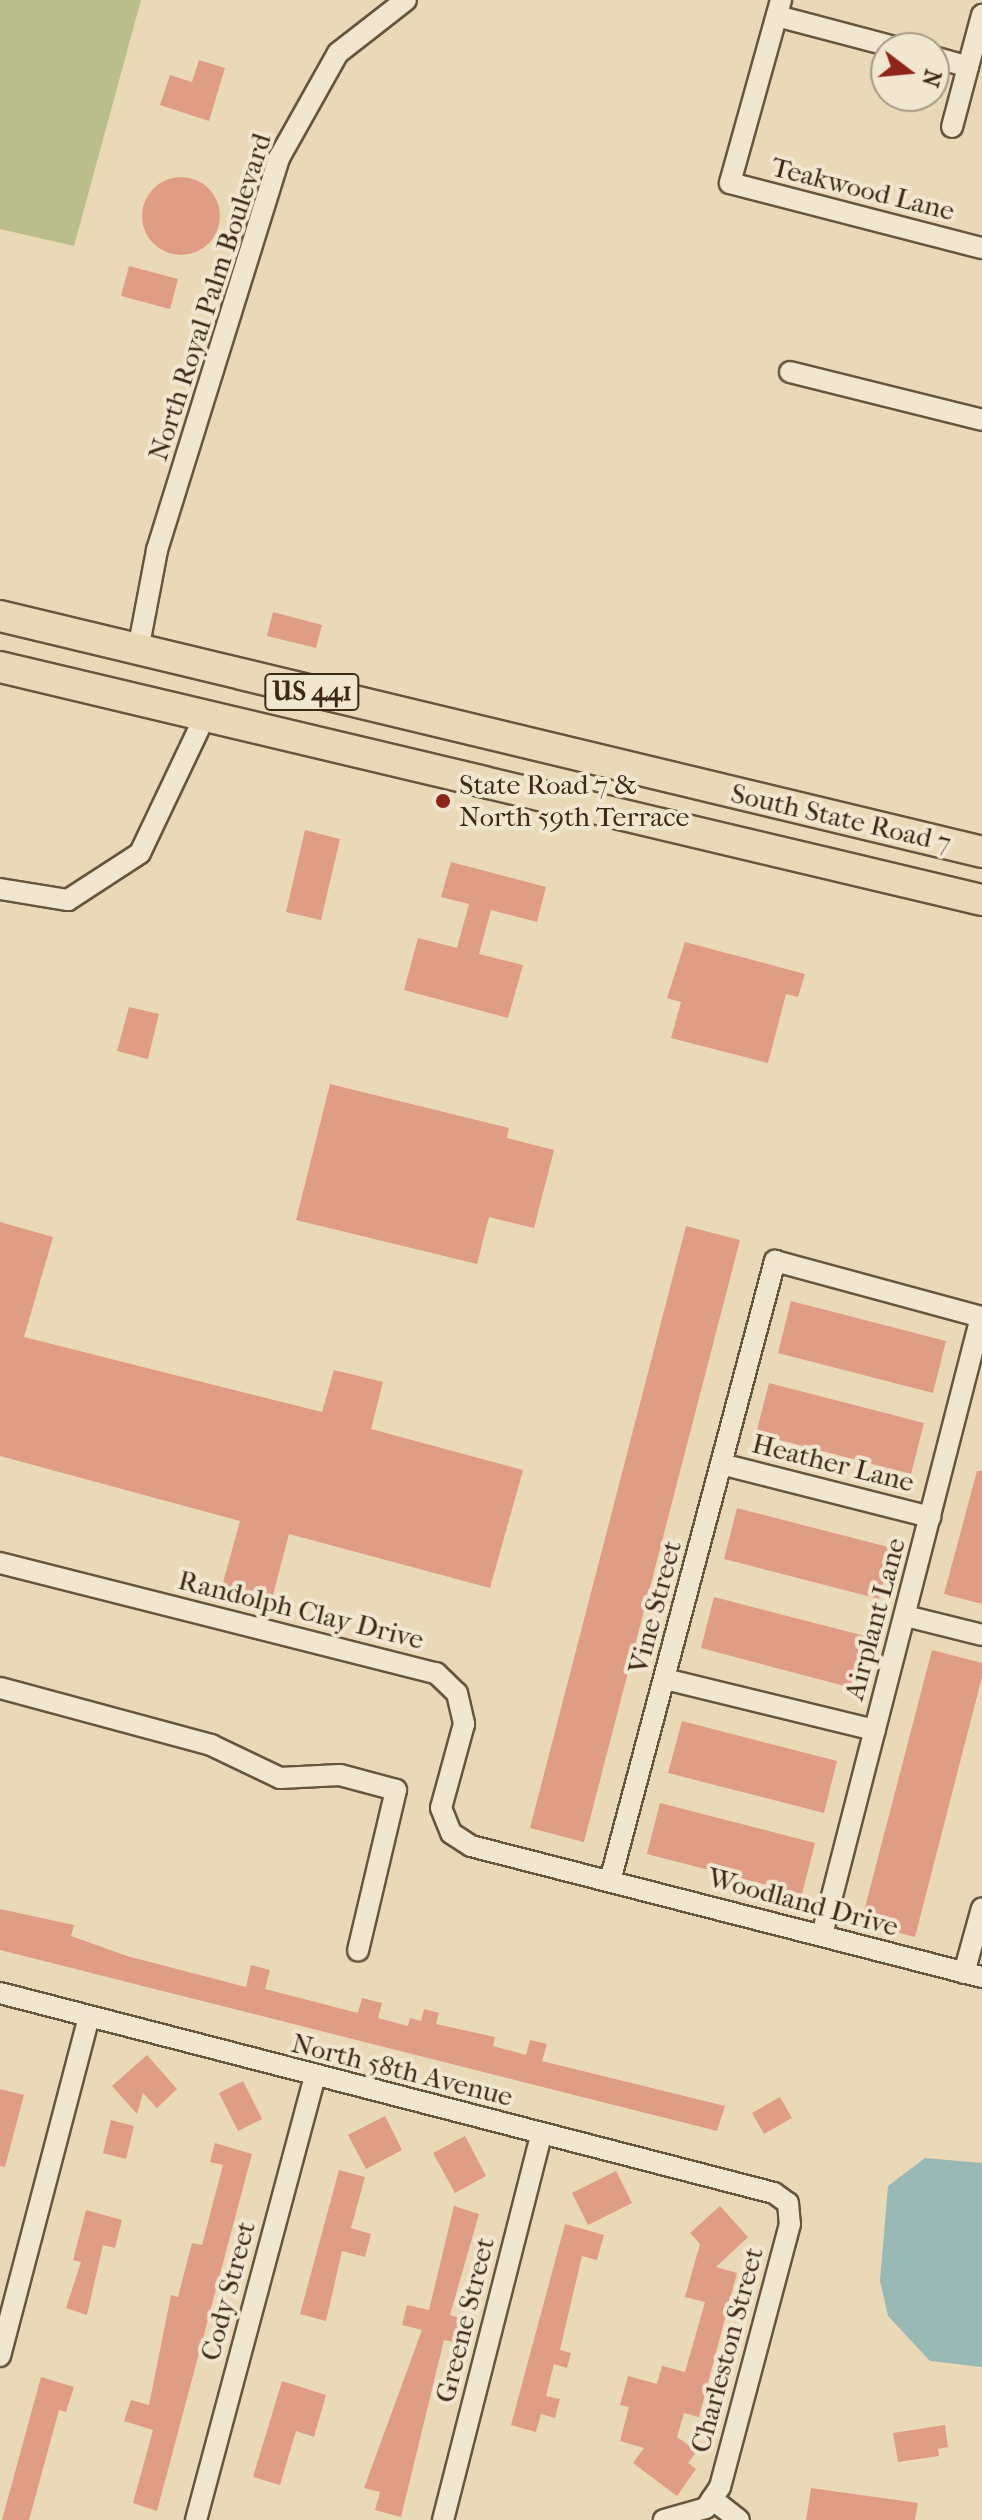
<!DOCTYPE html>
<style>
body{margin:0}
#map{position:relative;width:982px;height:2520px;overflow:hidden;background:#ead9b6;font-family:"IM FELL French Canon",serif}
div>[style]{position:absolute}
.green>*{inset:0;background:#babe8c}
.water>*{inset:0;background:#99b9b5}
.building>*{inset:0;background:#e09d85}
.round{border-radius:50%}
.roads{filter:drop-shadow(2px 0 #68553e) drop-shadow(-2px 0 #68553e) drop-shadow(0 2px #68553e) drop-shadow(0 -2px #68553e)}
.minor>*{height:20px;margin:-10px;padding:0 10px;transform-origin:10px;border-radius:10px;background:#f1e6d0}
.primary>*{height:30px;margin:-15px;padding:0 15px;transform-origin:15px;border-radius:15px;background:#ead9b6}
.dots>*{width:22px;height:22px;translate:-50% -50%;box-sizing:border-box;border:4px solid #f1e6d0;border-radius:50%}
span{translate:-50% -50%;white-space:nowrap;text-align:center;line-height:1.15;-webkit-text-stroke:8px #f1e6d0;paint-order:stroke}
.shield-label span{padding:2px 6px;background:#f1e6d0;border:2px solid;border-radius:6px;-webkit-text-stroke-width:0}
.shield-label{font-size:26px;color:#3d2916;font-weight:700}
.street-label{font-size:28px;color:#3d2916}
.poi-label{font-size:28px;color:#3d2916}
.left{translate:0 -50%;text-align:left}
.north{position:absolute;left:870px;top:32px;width:80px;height:80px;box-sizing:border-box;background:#f1e6d0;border:2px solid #a99a86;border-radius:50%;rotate:106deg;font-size:22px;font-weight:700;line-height:32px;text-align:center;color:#3d2916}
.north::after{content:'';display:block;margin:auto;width:28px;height:36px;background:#8f2418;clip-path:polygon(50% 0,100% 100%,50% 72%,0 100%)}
</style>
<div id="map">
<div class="green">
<div style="clip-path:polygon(0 0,141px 0,74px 246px,0 229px)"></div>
</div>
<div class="water">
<div style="clip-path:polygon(925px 2158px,982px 2163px,982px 2367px,930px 2361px,888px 2316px,880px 2281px,888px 2186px)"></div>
</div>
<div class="building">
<div style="clip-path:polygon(199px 60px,225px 68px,209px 121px,160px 105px,170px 75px,192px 82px)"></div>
<div class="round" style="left:142px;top:177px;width:78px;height:78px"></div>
<div style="clip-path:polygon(129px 266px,178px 279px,170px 309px,121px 296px)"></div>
<div style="clip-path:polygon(273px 612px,322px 625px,316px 648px,267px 636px)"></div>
<div style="clip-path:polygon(305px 830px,340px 839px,321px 920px,286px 912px)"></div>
<div style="clip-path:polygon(451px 862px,546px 887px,537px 922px,491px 910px,479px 954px,523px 965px,508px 1018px,404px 990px,418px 938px,457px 948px,469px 904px,441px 897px)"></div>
<div style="clip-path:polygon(685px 942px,805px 974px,798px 997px,786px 994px,768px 1063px,671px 1038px,681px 1002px,667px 998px)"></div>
<div style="clip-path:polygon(129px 1007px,159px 1014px,148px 1059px,117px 1051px)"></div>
<div style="clip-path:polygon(330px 1084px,509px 1128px,507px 1138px,554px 1150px,534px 1228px,489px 1217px,477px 1264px,296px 1220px)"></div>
<div style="clip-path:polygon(0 1222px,53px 1237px,24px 1337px,322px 1412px,334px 1370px,383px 1382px,371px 1429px,523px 1470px,490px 1588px,289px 1534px,269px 1610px,219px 1597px,240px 1521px,0 1456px)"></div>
<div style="clip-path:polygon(686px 1226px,740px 1240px,584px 1842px,530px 1828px)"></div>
<div style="clip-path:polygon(791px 1301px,946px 1341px,933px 1393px,778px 1353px)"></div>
<div style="clip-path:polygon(769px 1383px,924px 1423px,911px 1474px,756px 1434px)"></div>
<div style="clip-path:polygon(977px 1471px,982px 1471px,982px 1604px,944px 1594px)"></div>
<div style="clip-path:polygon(737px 1508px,892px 1548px,879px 1599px,724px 1559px)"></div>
<div style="clip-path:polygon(714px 1597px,869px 1637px,856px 1689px,701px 1648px)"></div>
<div style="clip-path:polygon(932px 1650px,982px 1663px,982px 1677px,915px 1937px,861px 1923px)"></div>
<div style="clip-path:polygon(682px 1721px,837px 1761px,824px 1813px,668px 1773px)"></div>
<div style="clip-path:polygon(660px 1803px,815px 1843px,802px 1894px,647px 1854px)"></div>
<div style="clip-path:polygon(0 1909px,74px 1925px,71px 1936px,127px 1956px,246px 1987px,251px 1965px,270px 1970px,265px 1989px,358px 2013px,362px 1998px,382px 2003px,378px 2018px,408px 2026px,410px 2018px,421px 2021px,424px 2009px,439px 2013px,436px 2024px,495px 2037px,493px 2046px,526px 2055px,530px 2040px,547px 2044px,542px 2061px,725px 2106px,717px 2131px,0 1950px)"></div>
<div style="clip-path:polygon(147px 2055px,177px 2089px,157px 2108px,143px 2093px,137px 2114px,112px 2086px)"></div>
<div style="clip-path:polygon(243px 2081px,262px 2119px,238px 2131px,219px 2093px)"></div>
<div style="clip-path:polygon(0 2089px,24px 2095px,5px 2167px,0 2166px)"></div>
<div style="clip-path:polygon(780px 2097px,792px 2118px,764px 2134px,752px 2113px)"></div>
<div style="clip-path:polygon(385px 2116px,402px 2150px,366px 2169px,348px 2135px)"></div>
<div style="clip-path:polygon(111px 2120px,134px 2126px,126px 2159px,103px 2153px)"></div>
<div style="clip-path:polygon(465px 2136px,486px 2176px,455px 2193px,433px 2153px)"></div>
<div style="clip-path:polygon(215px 2143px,252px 2154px,157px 2511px,133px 2503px,153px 2430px,124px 2421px,131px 2400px,149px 2405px,171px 2295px,178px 2297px,192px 2243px,202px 2245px,223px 2165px,210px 2162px)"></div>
<div style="clip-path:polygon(339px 2170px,365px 2177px,351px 2228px,371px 2234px,365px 2257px,342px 2251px,326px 2321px,300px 2314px)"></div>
<div style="clip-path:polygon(616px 2171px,632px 2203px,588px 2225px,572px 2193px)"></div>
<div style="clip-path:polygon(454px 2206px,479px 2214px,450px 2315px,460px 2318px,454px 2342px,444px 2340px,401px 2517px,375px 2510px,380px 2492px,364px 2488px,422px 2330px,402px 2325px,407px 2305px,429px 2310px)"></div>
<div style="clip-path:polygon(720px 2206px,748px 2237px,716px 2267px,737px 2273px,699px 2417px,684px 2413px,677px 2437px,697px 2451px,688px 2463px,696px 2469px,677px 2496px,633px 2463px,644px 2448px,620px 2441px,629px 2407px,620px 2405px,628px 2376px,657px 2384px,662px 2366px,685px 2372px,705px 2302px,685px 2297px,700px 2244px,690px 2233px)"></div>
<div style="clip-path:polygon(86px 2210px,122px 2220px,115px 2248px,103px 2245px,87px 2315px,66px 2308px,81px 2262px,73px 2260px)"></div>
<div style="clip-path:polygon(565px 2224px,604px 2235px,597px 2260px,582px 2256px,560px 2350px,571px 2353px,567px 2368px,554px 2364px,546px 2396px,560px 2399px,555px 2418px,541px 2414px,536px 2432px,511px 2425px)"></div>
<div style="clip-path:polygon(41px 2377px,74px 2387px,66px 2412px,59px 2410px,29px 2520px,2px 2520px)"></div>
<div style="clip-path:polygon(282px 2381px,326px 2395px,314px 2437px,296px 2431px,280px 2485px,253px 2477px)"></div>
<div style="clip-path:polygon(945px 2425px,948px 2447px,938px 2449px,939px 2456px,898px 2462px,893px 2433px)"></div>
<div style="clip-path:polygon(811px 2488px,918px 2503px,915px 2520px,806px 2520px)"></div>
</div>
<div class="roads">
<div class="minor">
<div style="left:781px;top:0;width:190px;rotate:105.6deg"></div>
<div style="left:730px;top:183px;width:260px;rotate:14.5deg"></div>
<div style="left:777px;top:16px;width:125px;rotate:14.8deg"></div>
<div style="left:934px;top:57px;width:35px;rotate:16deg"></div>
<div style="left:968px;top:67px;width:62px;rotate:104.9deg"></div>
<div style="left:968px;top:67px;width:54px;rotate:-74.9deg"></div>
<div style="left:790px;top:372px;width:198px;rotate:14deg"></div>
<div style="left:138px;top:650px;width:102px;rotate:-79.2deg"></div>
<div style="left:157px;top:550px;width:411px;rotate:-72.7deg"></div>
<div style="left:279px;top:158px;width:120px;rotate:-60.7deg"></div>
<div style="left:338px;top:53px;width:86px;rotate:-37.9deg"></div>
<div style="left:0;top:889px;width:69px;rotate:9.2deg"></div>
<div style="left:68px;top:900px;width:86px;rotate:-33.1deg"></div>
<div style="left:140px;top:853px;width:152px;rotate:-64.6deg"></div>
<div style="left:721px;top:1464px;width:216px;rotate:14.2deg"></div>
<div style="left:0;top:1563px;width:450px;rotate:14.2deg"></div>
<div style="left:436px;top:1673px;width:29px;rotate:44deg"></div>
<div style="left:457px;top:1693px;width:32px;rotate:77deg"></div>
<div style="left:464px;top:1724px;width:87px;rotate:105.3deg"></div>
<div style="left:441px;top:1808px;width:27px;rotate:68deg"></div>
<div style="left:451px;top:1833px;width:24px;rotate:33deg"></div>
<div style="left:471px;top:1846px;width:528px;rotate:14.38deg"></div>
<div style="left:906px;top:1616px;width:78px;rotate:14deg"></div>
<div style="left:665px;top:1679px;width:216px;rotate:13.7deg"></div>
<div style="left:0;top:1688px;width:219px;rotate:15.1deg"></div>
<div style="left:211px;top:1745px;width:76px;rotate:25.6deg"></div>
<div style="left:280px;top:1778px;width:60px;rotate:-2.9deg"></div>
<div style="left:340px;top:1775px;width:58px;rotate:15deg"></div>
<div style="left:396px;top:1790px;width:165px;rotate:103.3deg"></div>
<div style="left:610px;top:1881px;width:642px;rotate:-75.1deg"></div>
<div style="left:775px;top:1261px;width:213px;rotate:15.2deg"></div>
<div style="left:981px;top:1317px;width:638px;rotate:104.43deg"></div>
<div style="left:964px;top:1973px;width:67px;rotate:-74.5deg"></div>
<div style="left:0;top:1993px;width:799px;rotate:14.49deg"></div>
<div style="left:774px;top:2193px;width:17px;rotate:36deg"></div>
<div style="left:788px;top:2203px;width:21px;rotate:85deg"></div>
<div style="left:790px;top:2224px;width:272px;rotate:104.9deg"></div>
<div style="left:720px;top:2487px;width:25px;rotate:124deg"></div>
<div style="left:706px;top:2508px;width:44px;rotate:164.1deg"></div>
<div style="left:0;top:2356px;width:350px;rotate:-75.3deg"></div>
<div style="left:712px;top:2499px;width:34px;rotate:38deg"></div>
<div style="left:196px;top:2520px;width:459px;rotate:-75deg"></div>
<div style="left:443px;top:2520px;width:397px;rotate:-75.7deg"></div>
</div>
<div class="primary">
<div style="left:0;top:616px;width:1010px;rotate:13.51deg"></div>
<div style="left:0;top:667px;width:1009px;rotate:13.35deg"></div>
</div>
</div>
<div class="dots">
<div style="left:443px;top:801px;background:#8f2418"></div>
</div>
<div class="shield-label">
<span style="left:312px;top:692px">US 441</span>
</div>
<div class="street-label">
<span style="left:863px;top:189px;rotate:14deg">Teakwood Lane</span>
<span style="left:210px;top:297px;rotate:-72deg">North Royal Palm Boulevard</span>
<span style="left:841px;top:818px;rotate:13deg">South State Road 7</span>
<span style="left:833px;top:1463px;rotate:14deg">Heather Lane</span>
<span style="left:655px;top:1607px;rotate:-75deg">Vine Street</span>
<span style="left:301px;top:1610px;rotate:14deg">Randolph Clay Drive</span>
<span style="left:875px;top:1619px;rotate:-75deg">Airplant Lane</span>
<span style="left:803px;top:1902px;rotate:15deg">Woodland Drive</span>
<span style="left:402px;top:2070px;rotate:14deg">North 58th Avenue</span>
<span style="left:228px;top:2291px;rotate:-75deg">Cody Street</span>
<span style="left:465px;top:2320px;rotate:-76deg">Greene Street</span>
<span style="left:727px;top:2350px;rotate:-75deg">Charleston Street</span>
</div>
<div class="poi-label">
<span class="left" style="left:459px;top:801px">State Road 7 &amp;<br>North 59th Terrace</span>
</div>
<div class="north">N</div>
</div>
